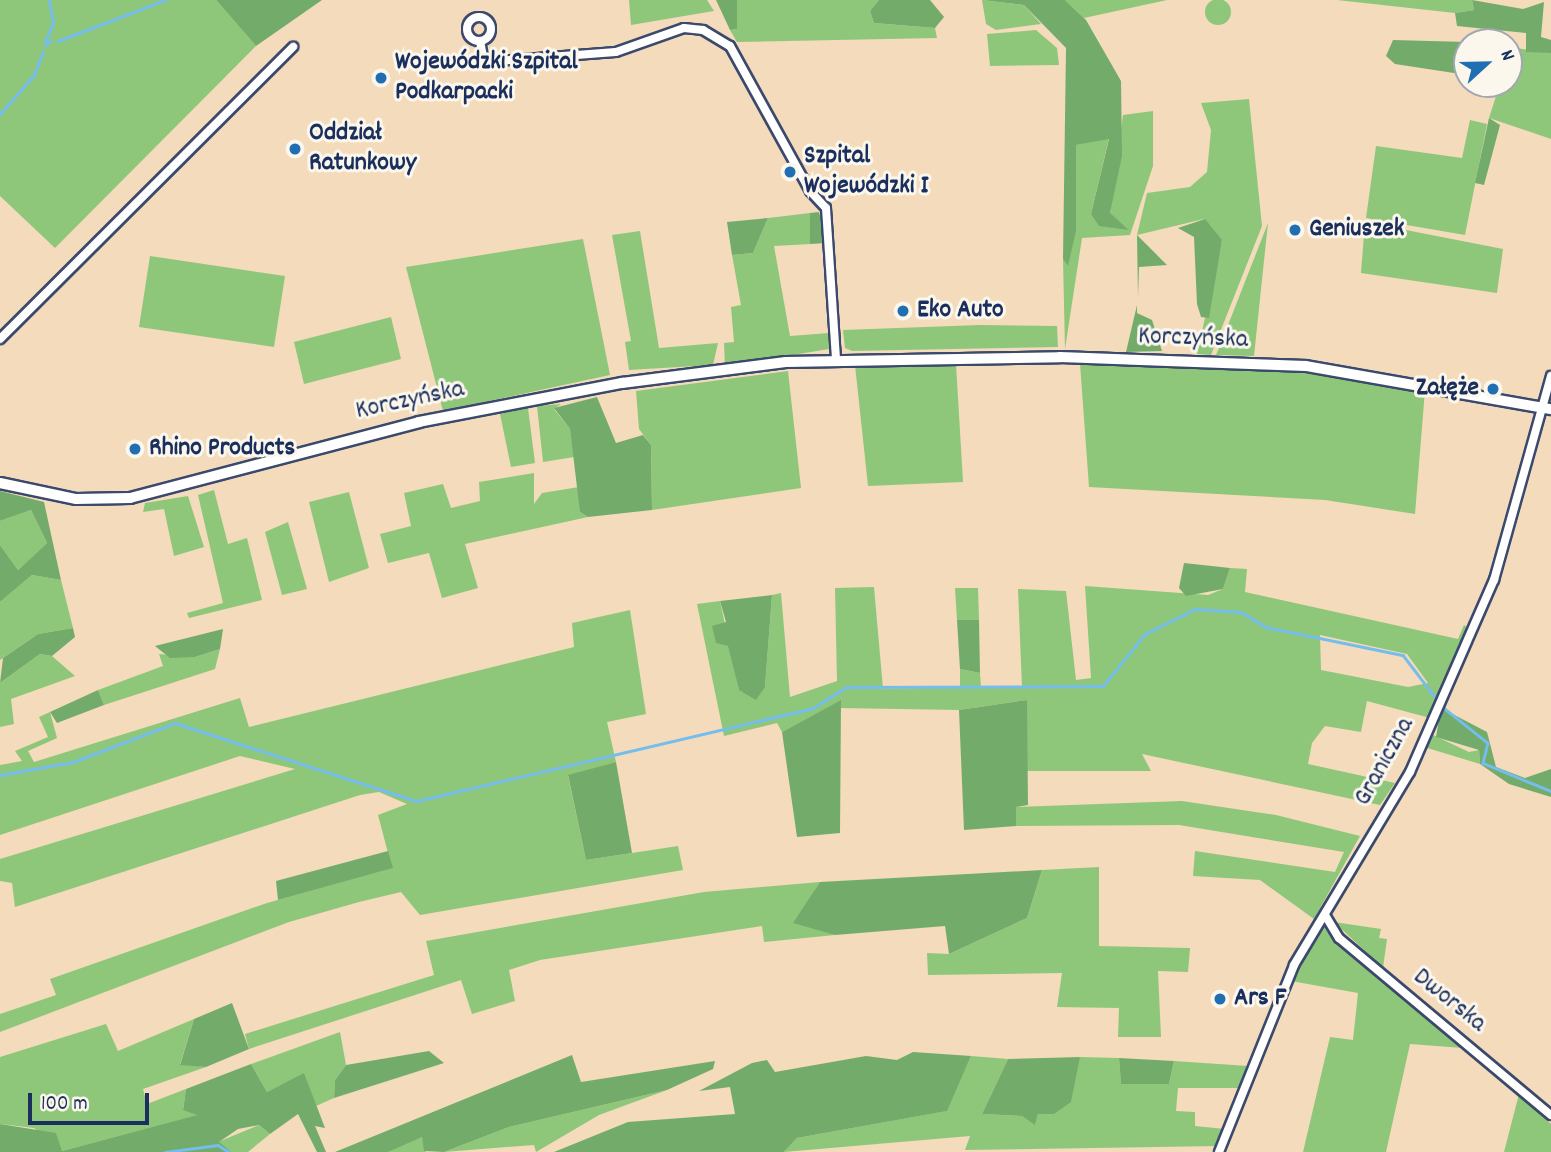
<!DOCTYPE html>
<meta charset="utf-8">
<style>
body{margin:0}
#map{position:relative;width:1551px;height:1152px;overflow:hidden;background:#f3dbbc;font-family:Dekko,sans-serif}
div>[style]{position:absolute}
.green>*{inset:0;background:#8fc77a}
.round{border-radius:50%}
.forest>*{inset:0;background:#73ac6a}
.stream>*{height:2.5px;margin:-1.25px;padding:0 1.25px;transform-origin:1.25px;border-radius:1.25px;background:#74bdec}
.roads{filter:drop-shadow(2px 0 #3b496c) drop-shadow(-2px 0 #3b496c) drop-shadow(0 2px #3b496c) drop-shadow(0 -2px #3b496c)}
.street>*{height:8px;margin:-4px;padding:0 4px;transform-origin:4px;border-radius:4px;background:#fff}
.street>.ring{margin:-4px;padding:0;box-sizing:content-box;background:none;border:8px solid #fff;border-radius:50%}
.secondary>*{height:10px;margin:-5px;padding:0 5px;transform-origin:5px;border-radius:5px;background:#fff}
.dots>*{width:19px;height:19px;translate:-50% -50%;box-sizing:border-box;border:4px solid #fbf7ec;border-radius:50%}
span{translate:-50% -50%;white-space:nowrap;text-align:center;line-height:1.15;-webkit-text-stroke:6px #fbf7ec;paint-order:stroke}
.poi-label{font-size:26px;color:#1b2f5e;font-weight:700}
.left{translate:0 -50%;text-align:left}
.right{translate:-100% -50%;text-align:right}
.street-label{font-size:26px;color:#1b2f5e}
.north{position:absolute;left:1453px;top:28px;width:70px;height:70px;box-sizing:border-box;background:#fbf7ec;border:2px solid #a1a7b3;border-radius:50%;rotate:68deg;font-size:19px;font-weight:700;line-height:28px;text-align:center;color:#1b2f5e}
.north::after{content:'';display:block;margin:auto;width:24px;height:32px;background:#1f6fb2;clip-path:polygon(50% 0,100% 100%,50% 72%,0 100%)}
.scale{position:absolute;left:28px;top:1093px;width:121px;height:32px;box-sizing:border-box;border:4px solid #1b2f5e;border-top:0;padding-left:9px;font-size:21px;line-height:24px;white-space:nowrap;color:#1b2f5e;-webkit-text-stroke:5px #fbf7ec;paint-order:stroke}
</style>
<div id="map">
<div class="green">
<div class="round" style="left:1205px;top:-1px;width:26px;height:26px"></div>
<div style="clip-path:polygon(0 0,216px 0,256px 46px,55px 248px,0 196px)"></div>
<div style="clip-path:polygon(629px 0,707px 0,714px 11px,631px 25px)"></div>
<div style="clip-path:polygon(737px 0,879px 0,870px 11px,874px 23px,935px 28px,937px 38px,737px 42px,730px 30px,737px 29px)"></div>
<div style="clip-path:polygon(982px 0,1024px 5px,1041px 24px,996px 30px,986px 24px)"></div>
<div style="clip-path:polygon(1065px 0,1167px 0,1084px 18px)"></div>
<div style="clip-path:polygon(1337px 0,1472px 0,1474px 10px,1455px 13px)"></div>
<div style="clip-path:polygon(1036px 30px,1057px 48px,1059px 65px,990px 66px,987px 34px)"></div>
<div style="clip-path:polygon(1509px 47px,1551px 53px,1551px 139px,1489px 118px,1498px 90px,1492px 84px,1509px 84px)"></div>
<div style="clip-path:polygon(1249px 99px,1262px 226px,1211px 355px,1197px 354px,1222px 241px,1204px 219px,1137px 235px,1147px 193px,1190px 187px,1207px 172px,1211px 130px,1201px 103px)"></div>
<div style="clip-path:polygon(1153px 111px,1153px 166px,1130px 235px,1082px 238px,1065px 349px,1063px 259px,1068px 265px,1076px 145px,1109px 138px,1091px 214px,1128px 229px,1110px 214px,1123px 115px)"></div>
<div style="clip-path:polygon(1470px 120px,1487px 124px,1465px 235px,1366px 218px,1376px 146px,1462px 158px)"></div>
<div style="clip-path:polygon(810px 213px,810px 244px,774px 246px,790px 336px,829px 333px,829px 349px,725px 366px,724px 343px,734px 342px,731px 307px,741px 305px,732px 255px,753px 253px,768px 218px)"></div>
<div style="clip-path:polygon(1365px 222px,1503px 249px,1497px 293px,1361px 273px)"></div>
<div style="clip-path:polygon(1268px 223px,1254px 356px,1216px 355px,1230px 320px)"></div>
<div style="clip-path:polygon(640px 231px,659px 348px,718px 343px,713px 365px,629px 370px,625px 342px,631px 341px,612px 235px)"></div>
<div style="clip-path:polygon(583px 239px,610px 375px,443px 411px,406px 267px)"></div>
<div style="clip-path:polygon(150px 256px,285px 276px,274px 347px,139px 327px)"></div>
<div style="clip-path:polygon(391px 317px,401px 359px,304px 384px,294px 342px)"></div>
<div style="clip-path:polygon(980px 325px,1057px 326px,1058px 347px,852px 351px,845px 348px,843px 330px)"></div>
<div style="clip-path:polygon(956px 364px,963px 482px,868px 486px,855px 365px)"></div>
<div style="clip-path:polygon(1080px 364px,1283px 370px,1425px 390px,1415px 514px,1325px 500px,1089px 487px)"></div>
<div style="clip-path:polygon(788px 371px,801px 488px,652px 510px,651px 445px,639px 429px,636px 391px)"></div>
<div style="clip-path:polygon(561px 404px,554px 409px,570px 429px,574px 457px,543px 462px,537px 406px)"></div>
<div style="clip-path:polygon(528px 408px,535px 463px,511px 467px,500px 414px)"></div>
<div style="clip-path:polygon(534px 473px,534px 504px,542px 493px,579px 487px,580px 512px,588px 517px,465px 544px,478px 588px,442px 598px,429px 553px,388px 563px,380px 534px,411px 526px,404px 493px,443px 484px,451px 508px,480px 501px,479px 482px)"></div>
<div style="clip-path:polygon(214px 490px,228px 544px,247px 538px,262px 600px,189px 618px,187px 613px,223px 603px,198px 495px)"></div>
<div style="clip-path:polygon(349px 492px,369px 568px,329px 582px,309px 502px)"></div>
<div style="clip-path:polygon(188px 496px,204px 547px,174px 556px,164px 509px,143px 512px,145px 503px)"></div>
<div style="clip-path:polygon(31px 510px,47px 543px,18px 570px,0 545px,0 521px)"></div>
<div style="clip-path:polygon(288px 522px,307px 589px,282px 595px,265px 532px)"></div>
<div style="clip-path:polygon(evenodd,1230px 568px,1247px 569px,1245px 592px,1458px 639px,1464px 625px,1469px 629px,1430px 718px,1367px 701px,1361px 732px,1325px 726px,1312px 743px,1308px 764px,1395px 783px,1380px 805px,1142px 754px,1151px 771px,1026px 771px,1027px 700px,959px 710px,838px 708px,840px 701px,782px 732px,777px 723px,724px 736px,697px 604px,720px 601px,739px 690px,765px 687px,772px 595px,781px 593px,790px 697px,837px 681px,835px 588px,874px 587px,883px 689px,960px 687px,960px 669px,980px 673px,981px 688px,1022px 687px,1018px 589px,1066px 591px,1076px 680px,1091px 678px,1085px 586px,1208px 595px,1223px 589px,1230px 568px,1320px 635px,1407px 654px,1428px 683px,1408px 687px,1321px 670px,1320px 635px)"></div>
<div style="clip-path:polygon(32px 575px,61px 580px,73px 628px,38px 634px,0 660px,0 602px)"></div>
<div style="clip-path:polygon(955px 588px,978px 588px,979px 620px,957px 620px)"></div>
<div style="clip-path:polygon(630px 610px,646px 714px,607px 722px,616px 762px,568px 776px,586px 860px,678px 846px,683px 870px,420px 915px,401px 892px,359px 902px,289px 922px,0 1032px,0 1014px,56px 995px,50px 979px,267px 903px,392px 868px,378px 815px,407px 804px,379px 792px,360px 795px,15px 907px,12px 883px,0 881px,0 859px,295px 769px,240px 756px,0 835px,0 765px,22px 761px,15px 751px,48px 737px,39px 717px,50px 712px,57px 738px,28px 751px,34px 762px,240px 698px,249px 727px,574px 647px,572px 623px)"></div>
<div style="clip-path:polygon(220px 649px,215px 669px,104px 705px,98px 690px,163px 666px,159px 654px,195px 657px)"></div>
<div style="clip-path:polygon(40px 654px,52px 656px,75px 676px,11px 699px,14px 724px,0 727px,0 683px)"></div>
<div style="clip-path:polygon(1431px 734px,1469px 752px,1479px 750px,1480px 764px,1424px 747px)"></div>
<div style="clip-path:polygon(1182px 801px,1276px 815px,1360px 836px,1314px 919px,1260px 880px,1193px 876px,1195px 851px,1335px 872px,1344px 852px,1179px 825px,1016px 826px,1016px 807px)"></div>
<div style="clip-path:polygon(1099px 867px,1099px 946px,1190px 948px,1188px 972px,1158px 971px,1161px 1037px,1118px 1037px,1119px 1008px,1057px 1007px,1062px 973px,928px 975px,927px 953px,949px 954px,1027px 918px,1042px 870px)"></div>
<div style="clip-path:polygon(820px 882px,802px 911px,808px 925px,835px 935px,764px 942px,762px 926px,540px 960px,509px 970px,515px 1001px,472px 1014px,461px 980px,249px 1049px,245px 1034px,434px 975px,426px 941px,704px 892px)"></div>
<div style="clip-path:polygon(1334px 922px,1381px 929px,1379px 938px,1387px 939px,1383px 968px)"></div>
<div style="clip-path:polygon(1324px 926px,1463px 1048px,1410px 1044px,1386px 1152px,1303px 1152px,1330px 1037px,1353px 1040px,1358px 993px,1291px 981px)"></div>
<div style="clip-path:polygon(194px 1019px,180px 1064px,206px 1067px,143px 1089px,147px 1104px,186px 1089px,183px 1109px,198px 1115px,62px 1151px,34px 1128px,0 1124px,0 1057px,106px 1024px,118px 1051px)"></div>
<div style="clip-path:polygon(340px 1032px,346px 1065px,335px 1080px,334px 1098px,316px 1106px,304px 1074px,267px 1092px,251px 1064px)"></div>
<div style="clip-path:polygon(971px 1056px,1008px 1059px,982px 1114px,1022px 1116px,1035px 1124px,1038px 1114px,1054px 1114px,1080px 1057px,1119px 1058px,1121px 1083px,1169px 1084px,1174px 1061px,1248px 1066px,1240px 1088px,1178px 1088px,1176px 1111px,1195px 1112px,1195px 1126px,1225px 1129px,1219px 1146px,965px 1150px,970px 1136px,784px 1152px,797px 1138px,946px 1111px)"></div>
<div style="clip-path:polygon(667px 1090px,599px 1115px,536px 1152px,534px 1145px,444px 1152px,509px 1127px)"></div>
<div style="clip-path:polygon(1519px 1094px,1551px 1124px,1551px 1152px,1504px 1152px)"></div>
<div style="clip-path:polygon(259px 1125px,270px 1134px,248px 1152px,232px 1152px,218px 1142px)"></div>
<div style="clip-path:polygon(422px 1137px,426px 1152px,388px 1152px,408px 1141px)"></div>
</div>
<div class="forest">
<div style="clip-path:polygon(216px 0,322px 0,256px 46px)"></div>
<div style="clip-path:polygon(716px 0,737px 0,737px 29px,730px 30px)"></div>
<div style="clip-path:polygon(879px 0,930px 0,944px 17px,935px 28px,874px 23px,870px 11px)"></div>
<div style="clip-path:polygon(982px 0,1065px 0,1086px 20px,1121px 81px,1122px 156px,1110px 213px,1129px 230px,1099px 226px,1091px 214px,1109px 139px,1076px 145px,1076px 231px,1068px 266px,1063px 259px,1066px 48px,1024px 5px)"></div>
<div style="clip-path:polygon(1472px 0,1523px 9px,1544px 2px,1541px 37px,1551px 40px,1551px 53px,1526px 52px,1526px 33px,1457px 26px,1455px 13px,1474px 10px)"></div>
<div style="clip-path:polygon(1393px 40px,1467px 42px,1467px 75px,1395px 64px,1386px 56px)"></div>
<div style="clip-path:polygon(1489px 118px,1500px 125px,1484px 185px,1475px 183px)"></div>
<div style="clip-path:polygon(819px 212px,827px 243px,810px 244px,810px 213px)"></div>
<div style="clip-path:polygon(768px 218px,753px 253px,732px 255px,727px 222px)"></div>
<div style="clip-path:polygon(1205px 219px,1222px 240px,1209px 318px,1201px 317px,1197px 304px,1194px 237px,1178px 228px)"></div>
<div style="clip-path:polygon(1137px 235px,1167px 265px,1139px 267px,1138px 297px)"></div>
<div style="clip-path:polygon(1137px 305px,1137px 313px,1152px 320px,1162px 351px,1126px 352px)"></div>
<div style="clip-path:polygon(597px 397px,616px 443px,643px 435px,651px 445px,652px 510px,588px 517px,580px 512px,570px 429px,554px 408px)"></div>
<div style="clip-path:polygon(0 491px,44px 502px,61px 580px,32px 575px,0 602px,0 545px,18px 570px,47px 543px,31px 510px,0 521px)"></div>
<div style="clip-path:polygon(1184px 563px,1230px 568px,1223px 589px,1186px 596px,1179px 588px)"></div>
<div style="clip-path:polygon(772px 595px,765px 687px,756px 700px,739px 690px,728px 646px,716px 643px,712px 626px,726px 622px,720px 601px)"></div>
<div style="clip-path:polygon(957px 620px,979px 620px,980px 673px,960px 669px)"></div>
<div style="clip-path:polygon(73px 628px,75px 637px,52px 656px,40px 654px,0 683px,3px 658px,38px 634px)"></div>
<div style="clip-path:polygon(223px 629px,220px 649px,195px 657px,170px 658px,155px 646px)"></div>
<div style="clip-path:polygon(98px 690px,104px 705px,57px 723px,50px 712px)"></div>
<div style="clip-path:polygon(841px 700px,840px 833px,797px 837px,782px 732px)"></div>
<div style="clip-path:polygon(1027px 700px,1028px 805px,1016px 807px,1016px 826px,964px 830px,959px 710px)"></div>
<div style="clip-path:polygon(1441px 708px,1487px 732px,1496px 767px,1525px 778px,1551px 769px,1551px 797px,1509px 784px,1480px 764px,1479px 750px,1436px 737px)"></div>
<div style="clip-path:polygon(616px 762px,632px 853px,586px 860px,568px 775px)"></div>
<div style="clip-path:polygon(388px 851px,393px 868px,278px 900px,276px 881px)"></div>
<div style="clip-path:polygon(1042px 870px,1027px 918px,949px 954px,945px 926px,835px 935px,793px 923px,820px 882px)"></div>
<div style="clip-path:polygon(232px 1003px,249px 1049px,206px 1067px,180px 1065px,194px 1019px)"></div>
<div style="clip-path:polygon(429px 1051px,444px 1063px,334px 1098px,335px 1080px,346px 1065px)"></div>
<div style="clip-path:polygon(913px 1052px,971px 1056px,947px 1111px,797px 1138px,784px 1152px,554px 1152px,628px 1122px,735px 1114px,730px 1087px,699px 1091px,752px 1063px,767px 1060px,775px 1072px,866px 1056px,897px 1060px)"></div>
<div style="clip-path:polygon(572px 1055px,581px 1082px,715px 1061px,713px 1069px,667px 1090px,509px 1127px,444px 1152px,424px 1151px,422px 1137px,388px 1152px,335px 1152px)"></div>
<div style="clip-path:polygon(1080px 1057px,1071px 1102px,1054px 1114px,1038px 1114px,1035px 1125px,1022px 1116px,982px 1114px,1008px 1059px)"></div>
<div style="clip-path:polygon(1119px 1058px,1174px 1061px,1169px 1084px,1121px 1084px)"></div>
<div style="clip-path:polygon(251px 1064px,267px 1092px,304px 1073px,325px 1128px,315px 1126px,326px 1152px,317px 1152px,298px 1114px,270px 1134px,259px 1125px,238px 1129px,219px 1142px,232px 1152px,0 1152px,0 1124px,56px 1133px,62px 1151px,197px 1115px,183px 1110px,186px 1089px)"></div>
</div>
<div class="stream">
<div style="left:58px;top:41px;width:115px;rotate:-21deg"></div>
<div style="left:45px;top:42px;width:21px;rotate:-67deg"></div>
<div style="left:53px;top:23px;width:23px;rotate:-100deg"></div>
<div style="left:45px;top:45px;width:7px;rotate:-34deg"></div>
<div style="left:0;top:114px;width:52px;rotate:-48.9deg"></div>
<div style="left:34px;top:75px;width:25px;rotate:-69deg"></div>
<div style="left:1444px;top:708px;width:56px;rotate:38.5deg"></div>
<div style="left:1488px;top:743px;width:21px;rotate:104deg"></div>
<div style="left:1483px;top:763px;width:74px;rotate:22.4deg"></div>
<div style="left:0;top:775px;width:74px;rotate:-10.1deg"></div>
<div style="left:73px;top:762px;width:109px;rotate:-20.9deg"></div>
<div style="left:175px;top:723px;width:254px;rotate:17.9deg"></div>
<div style="left:417px;top:801px;width:407px;rotate:-13.2deg"></div>
<div style="left:813px;top:708px;width:39px;rotate:-32deg"></div>
<div style="left:846px;top:687px;width:257px;rotate:-0.2deg"></div>
<div style="left:1103px;top:686px;width:67px;rotate:-51.1deg"></div>
<div style="left:1145px;top:634px;width:56px;rotate:-26.6deg"></div>
<div style="left:1195px;top:609px;width:46px;rotate:3.7deg"></div>
<div style="left:1241px;top:612px;width:29px;rotate:31deg"></div>
<div style="left:1266px;top:627px;width:140px;rotate:11.6deg"></div>
<div style="left:1403px;top:655px;width:53px;rotate:52.7deg"></div>
<div style="left:165px;top:1152px;width:53px;rotate:-7.5deg"></div>
<div style="left:218px;top:1145px;width:13px;rotate:32deg"></div>
</div>
<div class="roads">
<div class="street">
<div class="ring" style="left:467px;top:17px;width:16px;height:16px"></div>
<div style="left:480px;top:41px;width:21px;rotate:79deg"></div>
<div style="left:484px;top:62px;width:132px;rotate:-4.3deg"></div>
<div style="left:616px;top:52px;width:72px;rotate:-19.4deg"></div>
<div style="left:684px;top:28px;width:19px;rotate:6deg"></div>
<div style="left:703px;top:30px;width:31px;rotate:31deg"></div>
<div style="left:730px;top:46px;width:166px;rotate:61.1deg"></div>
<div style="left:810px;top:191px;width:23px;rotate:47deg"></div>
<div style="left:826px;top:208px;width:152px;rotate:86.2deg"></div>
<div style="left:0;top:339px;width:414px;rotate:-44.9deg"></div>
<div style="left:1325px;top:915px;width:27px;rotate:59deg"></div>
<div style="left:1339px;top:938px;width:276px;rotate:39.9deg"></div>
<div style="left:1219px;top:1152px;width:201px;rotate:-68.1deg"></div>
<div style="left:1294px;top:965px;width:225px;rotate:-59deg"></div>
<div style="left:1410px;top:772px;width:210px;rotate:-66.4deg"></div>
<div style="left:1494px;top:580px;width:212px;rotate:-74.4deg"></div>
</div>
<div class="secondary">
<div style="left:0;top:483px;width:78px;rotate:11.9deg"></div>
<div style="left:76px;top:499px;width:54px;rotate:-1.1deg"></div>
<div style="left:130px;top:498px;width:299px;rotate:-14.7deg"></div>
<div style="left:419px;top:422px;width:207px;rotate:-10.9deg"></div>
<div style="left:622px;top:383px;width:165px;rotate:-7.3deg"></div>
<div style="left:786px;top:362px;width:274px;rotate:-1deg"></div>
<div style="left:1060px;top:357px;width:246px;rotate:2.1deg"></div>
<div style="left:1306px;top:366px;width:249px;rotate:10deg"></div>
</div>
</div>
<div class="dots">
<div style="left:381px;top:78px;background:#1f6fb2"></div>
<div style="left:295px;top:149px;background:#1f6fb2"></div>
<div style="left:790px;top:172px;background:#1f6fb2"></div>
<div style="left:1295px;top:230px;background:#1f6fb2"></div>
<div style="left:903px;top:311px;background:#1f6fb2"></div>
<div style="left:1493px;top:389px;background:#1f6fb2"></div>
<div style="left:135px;top:449px;background:#1f6fb2"></div>
<div style="left:1220px;top:999px;background:#1f6fb2"></div>
</div>
<div class="poi-label">
<span class="left" style="left:395px;top:78px">Wojewódzki Szpital<br>Podkarpacki</span>
<span class="left" style="left:309px;top:149px">Oddział<br>Ratunkowy</span>
<span class="left" style="left:804px;top:172px">Szpital<br>Wojewódzki I</span>
<span class="left" style="left:1309px;top:230px">Geniuszek</span>
<span class="left" style="left:917px;top:311px">Eko Auto</span>
<span class="right" style="left:1479px;top:389px">Załęże</span>
<span class="left" style="left:149px;top:449px">Rhino Products</span>
<span class="left" style="left:1234px;top:999px">Ars F</span>
</div>
<div class="street-label">
<span style="left:1193px;top:339px;rotate:2deg">Korczyńska</span>
<span style="left:410px;top:401px;rotate:-12deg">Korczyńska</span>
<span style="left:1385px;top:762px;rotate:-61deg">Graniczna</span>
<span style="left:1449px;top:1001px;rotate:39deg">Dworska</span>
</div>
<div class="north">N</div>
<div class="scale">100 m</div>
</div>
